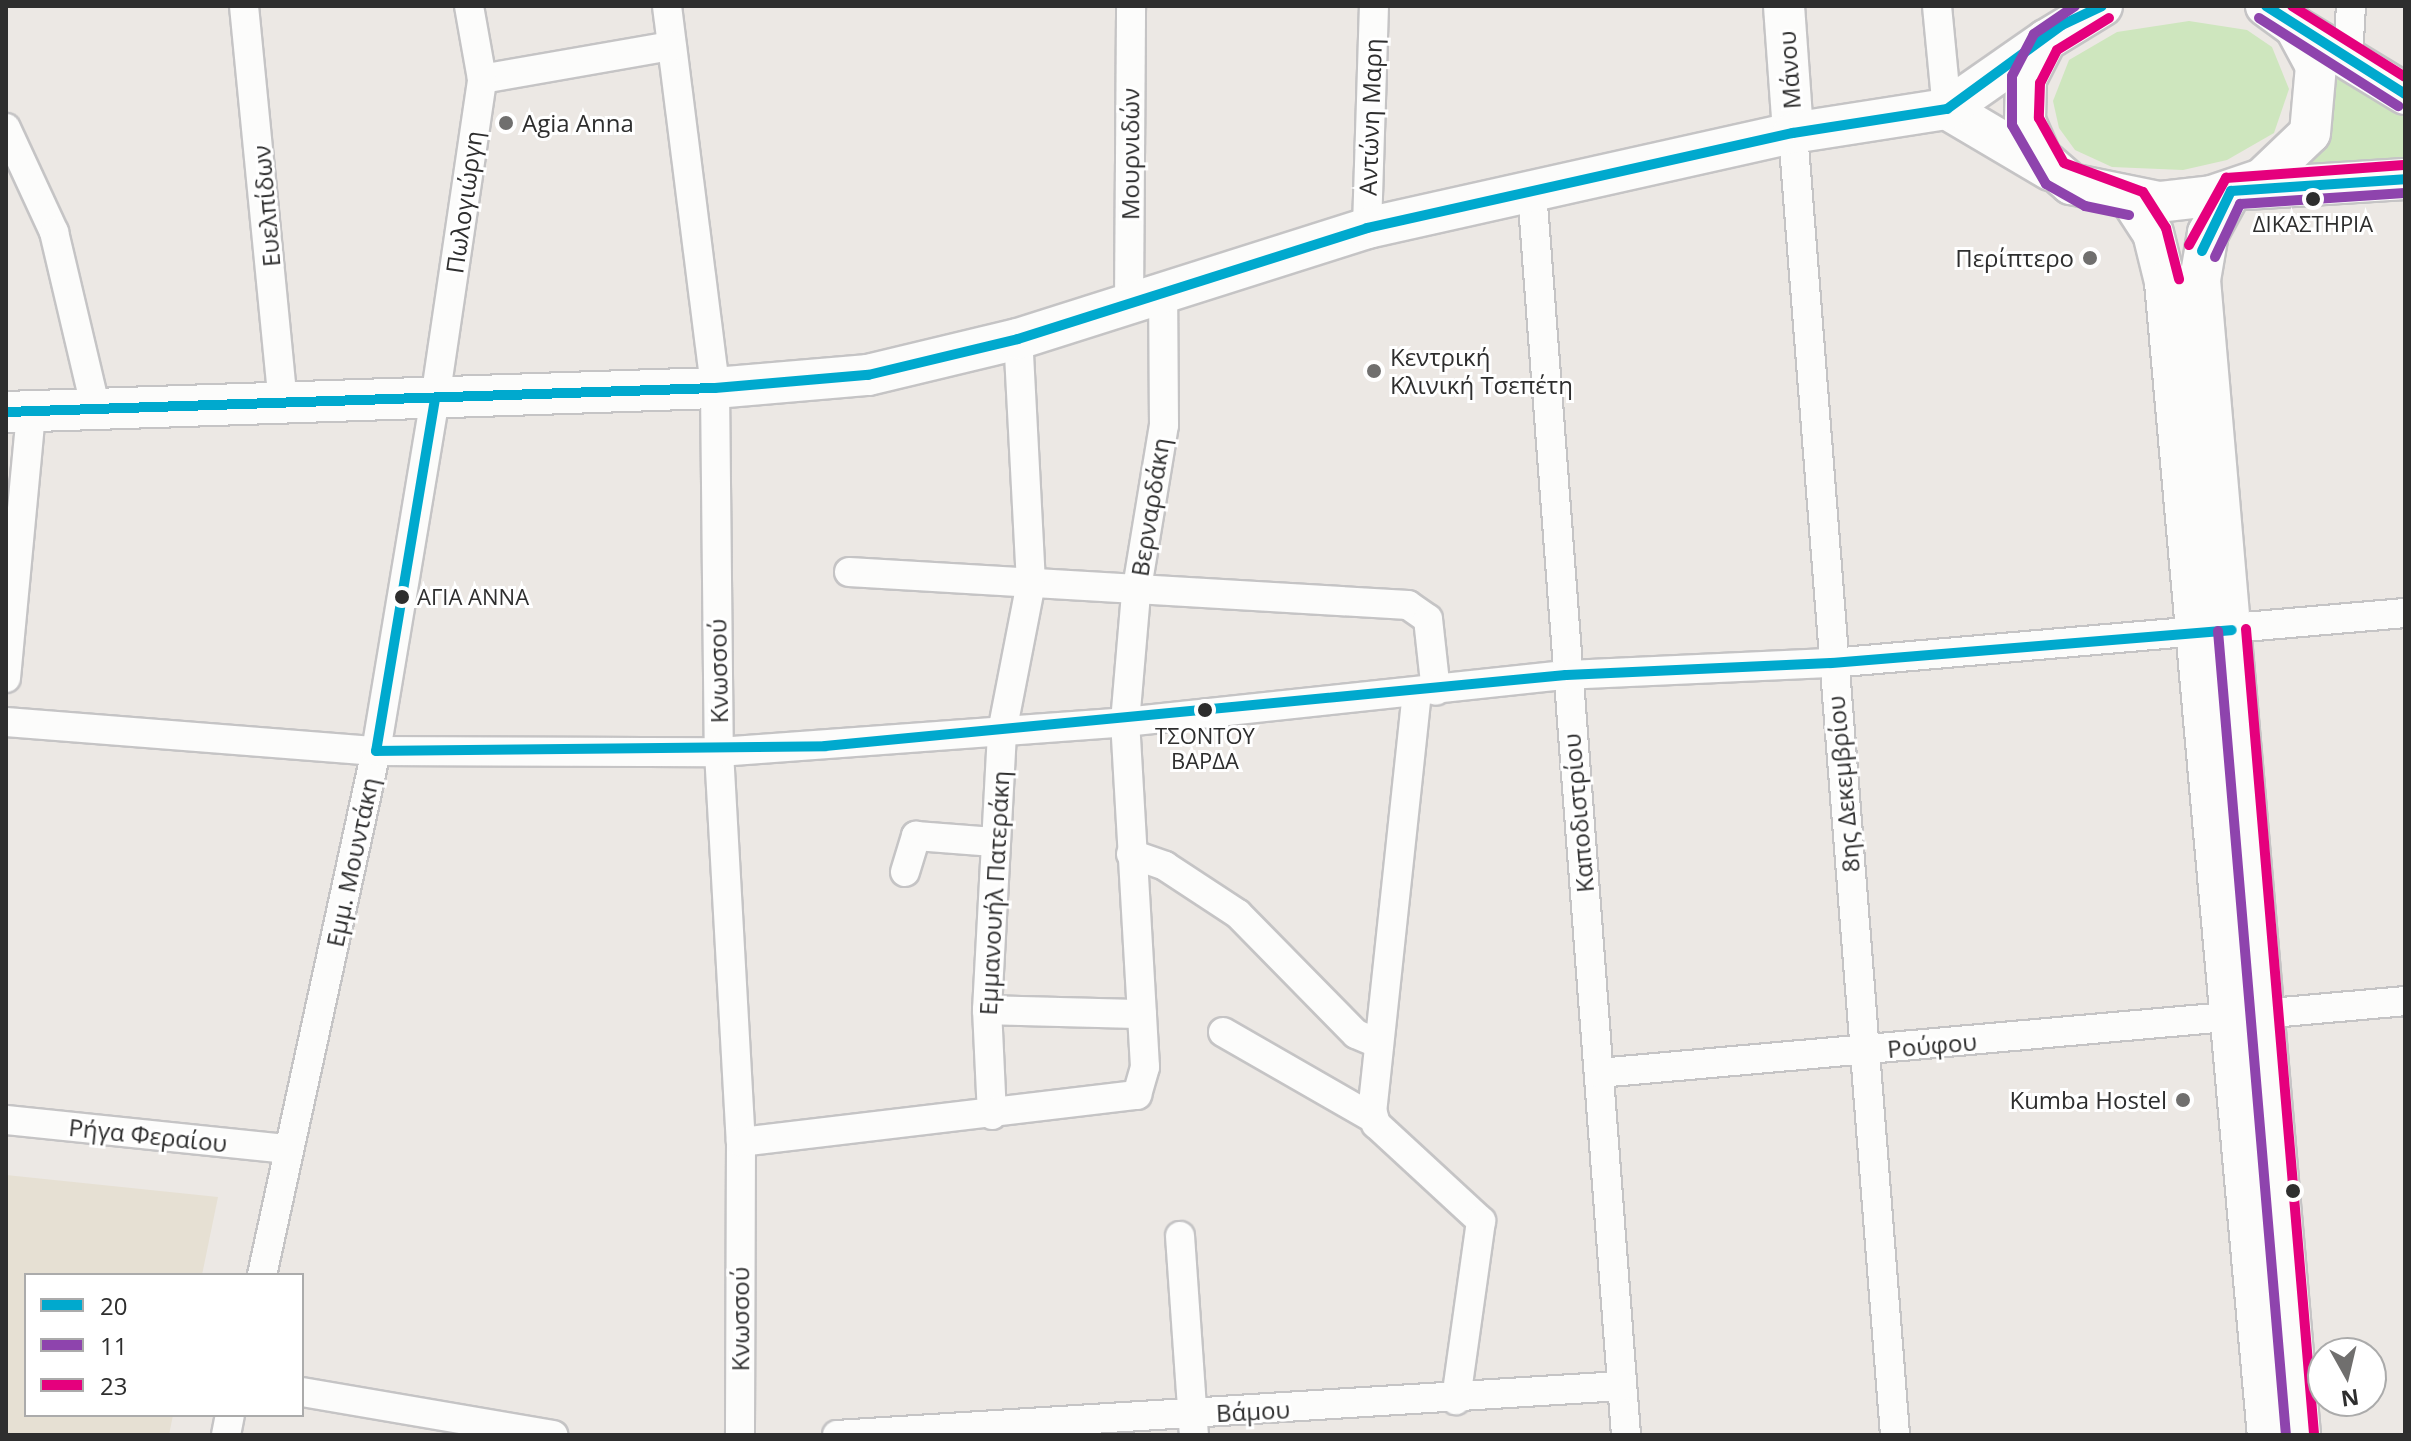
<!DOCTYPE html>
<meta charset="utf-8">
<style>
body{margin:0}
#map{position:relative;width:2411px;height:1441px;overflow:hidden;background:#ece8e4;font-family:"Open Sans",sans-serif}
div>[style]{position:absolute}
.education>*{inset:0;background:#e6e0d3}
.green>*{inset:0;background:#cee6be}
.roads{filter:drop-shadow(2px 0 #c5c4c5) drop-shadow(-2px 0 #c5c4c5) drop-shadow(0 2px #c5c4c5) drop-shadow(0 -2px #c5c4c5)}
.street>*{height:28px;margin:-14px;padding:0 14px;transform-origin:14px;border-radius:14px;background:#fcfcfb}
.secondary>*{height:40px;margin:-20px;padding:0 20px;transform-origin:20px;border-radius:20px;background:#fcfcfb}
.bus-1>*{height:10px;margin:-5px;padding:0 5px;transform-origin:5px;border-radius:5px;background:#00a9ce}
.bus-2>*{height:10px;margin:-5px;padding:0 5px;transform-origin:5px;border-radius:5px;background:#8e44ad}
.bus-3>*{height:10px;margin:-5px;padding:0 5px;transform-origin:5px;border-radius:5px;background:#e5007d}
.dots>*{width:22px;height:22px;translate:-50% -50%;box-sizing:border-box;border:4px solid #fff;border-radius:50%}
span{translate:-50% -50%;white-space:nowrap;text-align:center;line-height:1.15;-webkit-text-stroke:6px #fff;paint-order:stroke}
.bus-label{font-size:22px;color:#2e2e2e}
.left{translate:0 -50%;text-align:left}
.street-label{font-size:24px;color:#2e2e2e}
.poi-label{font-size:24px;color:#2e2e2e}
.right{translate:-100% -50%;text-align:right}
.frame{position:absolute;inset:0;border:8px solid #2e2e2e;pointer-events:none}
.legend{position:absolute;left:24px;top:1273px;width:280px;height:144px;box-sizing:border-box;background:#fff;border:2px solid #ababab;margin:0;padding:10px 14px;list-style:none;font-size:24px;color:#2e2e2e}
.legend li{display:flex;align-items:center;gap:16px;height:40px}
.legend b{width:40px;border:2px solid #ababab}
.north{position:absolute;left:2307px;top:1337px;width:80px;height:80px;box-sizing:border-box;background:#fff;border:2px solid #ababab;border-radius:50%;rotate:172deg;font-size:22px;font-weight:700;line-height:32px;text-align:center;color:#2e2e2e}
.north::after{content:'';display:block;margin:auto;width:28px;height:36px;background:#706f6e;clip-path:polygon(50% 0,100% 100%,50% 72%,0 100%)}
</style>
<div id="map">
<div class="education">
<div style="clip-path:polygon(6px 1175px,218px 1197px,202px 1275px,26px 1275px,26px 1415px,173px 1415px,169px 1435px,6px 1435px)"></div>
</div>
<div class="green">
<div style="clip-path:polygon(2189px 21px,2247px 30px,2272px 47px,2289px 89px,2274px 133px,2227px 160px,2183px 170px,2112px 167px,2075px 150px,2059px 128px,2053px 101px,2069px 60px,2117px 32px)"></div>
<div style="clip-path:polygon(2329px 64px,2405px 112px,2405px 158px,2296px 173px,2329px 124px)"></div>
</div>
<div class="roads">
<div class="street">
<div style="left:244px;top:6px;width:403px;rotate:84.4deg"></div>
<div style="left:667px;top:6px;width:385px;rotate:82.8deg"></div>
<div style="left:715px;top:388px;width:364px;rotate:89.4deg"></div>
<div style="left:719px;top:752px;width:391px;rotate:86.8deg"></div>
<div style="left:741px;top:1142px;width:293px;rotate:90.2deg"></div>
<div style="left:1937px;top:6px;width:103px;rotate:84.5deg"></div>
<div style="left:2348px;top:56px;width:50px;rotate:-86.6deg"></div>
<div style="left:482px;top:79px;width:192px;rotate:-9.9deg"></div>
<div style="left:6px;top:128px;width:115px;rotate:65.2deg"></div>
<div style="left:54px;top:232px;width:179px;rotate:76.7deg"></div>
<div style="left:1793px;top:133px;width:1306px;rotate:85.52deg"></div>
<div style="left:1532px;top:191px;width:1248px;rotate:85.68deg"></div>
<div style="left:1367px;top:228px;width:222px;rotate:-88.2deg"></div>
<div style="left:1129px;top:302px;width:296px;rotate:-89.6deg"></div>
<div style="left:849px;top:572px;width:560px;rotate:3.38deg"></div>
<div style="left:1408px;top:605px;width:24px;rotate:35deg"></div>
<div style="left:1428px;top:619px;width:72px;rotate:83.7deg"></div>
<div style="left:6px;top:678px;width:267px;rotate:-84.6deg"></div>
<div style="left:1417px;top:692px;width:420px;rotate:96.1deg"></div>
<div style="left:1372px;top:1110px;width:15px;rotate:74deg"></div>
<div style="left:1376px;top:1124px;width:143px;rotate:42.7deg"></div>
<div style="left:1481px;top:1221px;width:181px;rotate:98deg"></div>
<div style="left:6px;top:722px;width:371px;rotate:4.5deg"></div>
<div style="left:376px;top:751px;width:343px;rotate:0.2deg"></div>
<div style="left:719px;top:752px;width:407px;rotate:-4.2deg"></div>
<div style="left:1125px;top:722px;width:443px;rotate:-6.1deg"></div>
<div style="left:1566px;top:675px;width:265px;rotate:-2.6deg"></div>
<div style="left:1831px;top:663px;width:576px;rotate:-4.98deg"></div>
<div style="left:1131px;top:854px;width:36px;rotate:19deg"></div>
<div style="left:1165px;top:866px;width:87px;rotate:33.3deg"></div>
<div style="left:1238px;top:914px;width:168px;rotate:45.5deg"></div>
<div style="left:1356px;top:1034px;width:25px;rotate:23deg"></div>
<div style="left:905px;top:872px;width:38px;rotate:-73deg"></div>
<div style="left:916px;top:836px;width:78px;rotate:4.4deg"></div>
<div style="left:987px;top:1010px;width:155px;rotate:1.5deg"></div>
<div style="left:1223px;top:1032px;width:174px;rotate:29.9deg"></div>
<div style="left:1599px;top:1073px;width:809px;rotate:-5.1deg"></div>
<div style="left:992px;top:1115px;width:105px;rotate:-92.7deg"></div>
<div style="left:987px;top:1010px;width:278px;rotate:-86.9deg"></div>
<div style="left:1002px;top:732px;width:152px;rotate:-79deg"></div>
<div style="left:1031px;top:583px;width:244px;rotate:-93deg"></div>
<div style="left:6px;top:1120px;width:284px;rotate:5.9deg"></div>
<div style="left:741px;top:1142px;width:399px;rotate:-6.8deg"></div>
<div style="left:1137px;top:1095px;width:29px;rotate:-74deg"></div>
<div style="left:1145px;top:1067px;width:346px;rotate:-93.3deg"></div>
<div style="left:1125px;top:722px;width:128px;rotate:-85.1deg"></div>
<div style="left:1136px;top:594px;width:171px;rotate:-80.6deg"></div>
<div style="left:1164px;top:425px;width:133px;rotate:-90.4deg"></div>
<div style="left:1180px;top:1236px;width:199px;rotate:86deg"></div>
<div style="left:262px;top:1275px;width:536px;rotate:-77.73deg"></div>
<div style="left:376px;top:751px;width:357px;rotate:-80.5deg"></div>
<div style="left:435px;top:399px;width:323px;rotate:-81.6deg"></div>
<div style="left:482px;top:79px;width:74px;rotate:-100.1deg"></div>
<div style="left:302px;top:1392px;width:255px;rotate:9.7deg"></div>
<div style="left:226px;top:1435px;width:20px;rotate:-79deg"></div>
<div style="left:837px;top:1435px;width:786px;rotate:-3.58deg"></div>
</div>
<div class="secondary">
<div style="left:1784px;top:6px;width:127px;rotate:85.9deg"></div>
<div style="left:2102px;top:6px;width:66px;rotate:148.7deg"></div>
<div style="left:2046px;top:40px;width:44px;rotate:117.1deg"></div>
<div style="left:2026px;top:79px;width:42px;rotate:91.4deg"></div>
<div style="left:2025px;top:121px;width:40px;rotate:66.6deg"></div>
<div style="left:2041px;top:158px;width:40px;rotate:41deg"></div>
<div style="left:2071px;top:184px;width:90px;rotate:11.6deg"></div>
<div style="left:2159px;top:202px;width:53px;rotate:-6.5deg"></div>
<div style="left:2212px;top:196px;width:53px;rotate:-18.8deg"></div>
<div style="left:2262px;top:179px;width:66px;rotate:-43.8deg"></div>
<div style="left:2310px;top:133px;width:67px;rotate:-84.9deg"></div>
<div style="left:2316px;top:66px;width:44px;rotate:-118.3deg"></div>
<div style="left:2295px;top:27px;width:36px;rotate:-144deg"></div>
<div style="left:2295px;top:27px;width:129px;rotate:31.3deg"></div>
<div style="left:1947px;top:109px;width:120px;rotate:30.6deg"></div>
<div style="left:2246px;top:189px;width:159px;rotate:-3.6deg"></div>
<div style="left:2231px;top:191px;width:48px;rotate:118.7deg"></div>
<div style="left:2208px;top:233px;width:48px;rotate:99.7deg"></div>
<div style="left:2200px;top:280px;width:1159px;rotate:85.05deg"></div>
<div style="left:2132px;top:201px;width:38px;rotate:57deg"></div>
<div style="left:2153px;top:233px;width:50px;rotate:76.2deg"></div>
<div style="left:2165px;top:282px;width:1158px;rotate:84.9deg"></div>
<div style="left:6px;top:412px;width:709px;rotate:-1.94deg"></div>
<div style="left:715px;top:388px;width:154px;rotate:-4.9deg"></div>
<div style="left:868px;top:375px;width:154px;rotate:-13.5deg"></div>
<div style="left:1018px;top:339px;width:366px;rotate:-17.6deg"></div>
<div style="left:1367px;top:228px;width:436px;rotate:-12.6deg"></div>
<div style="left:1793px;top:133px;width:156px;rotate:-8.9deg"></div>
<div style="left:1947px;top:109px;width:121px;rotate:-34.9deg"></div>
</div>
</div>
<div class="bus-1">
<div style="left:2266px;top:6px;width:165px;rotate:32.3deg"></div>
<div style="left:2202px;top:251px;width:67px;rotate:-64.2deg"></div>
<div style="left:2231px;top:191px;width:174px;rotate:-3.9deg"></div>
<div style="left:435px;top:399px;width:357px;rotate:99.5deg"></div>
<div style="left:376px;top:751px;width:449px;rotate:-0.6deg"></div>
<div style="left:825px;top:746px;width:744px;rotate:-5.47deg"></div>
<div style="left:1566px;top:675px;width:265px;rotate:-2.6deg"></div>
<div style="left:1831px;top:663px;width:402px;rotate:-4.7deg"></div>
<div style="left:6px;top:412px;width:709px;rotate:-1.94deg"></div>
<div style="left:715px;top:388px;width:154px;rotate:-4.9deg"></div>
<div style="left:868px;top:375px;width:154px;rotate:-13.5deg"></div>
<div style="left:1018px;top:339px;width:366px;rotate:-17.6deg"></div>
<div style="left:1367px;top:228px;width:436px;rotate:-12.6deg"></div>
<div style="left:1793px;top:133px;width:156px;rotate:-8.9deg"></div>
<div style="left:1947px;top:109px;width:142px;rotate:-36.1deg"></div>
<div style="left:2062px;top:25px;width:44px;rotate:-25.4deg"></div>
</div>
<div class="bus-2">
<div style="left:2075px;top:6px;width:50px;rotate:145.7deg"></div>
<div style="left:2034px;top:34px;width:47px;rotate:117.6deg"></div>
<div style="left:2012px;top:76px;width:49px;rotate:90deg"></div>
<div style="left:2012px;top:125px;width:68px;rotate:60deg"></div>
<div style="left:2046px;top:184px;width:45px;rotate:29.4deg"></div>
<div style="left:2085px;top:206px;width:45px;rotate:11.6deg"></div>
<div style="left:2259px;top:18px;width:165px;rotate:32.3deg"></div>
<div style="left:2215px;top:257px;width:59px;rotate:-64.7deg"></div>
<div style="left:2240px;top:204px;width:165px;rotate:-3.8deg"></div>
<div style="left:2218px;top:631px;width:807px;rotate:85.17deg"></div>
</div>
<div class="bus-3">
<div style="left:2292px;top:6px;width:133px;rotate:32.1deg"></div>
<div style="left:2109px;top:18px;width:61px;rotate:148.4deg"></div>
<div style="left:2057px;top:50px;width:37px;rotate:117deg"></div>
<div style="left:2040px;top:83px;width:35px;rotate:92deg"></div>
<div style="left:2039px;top:118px;width:51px;rotate:60.9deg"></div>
<div style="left:2064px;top:163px;width:84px;rotate:20.2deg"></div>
<div style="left:2143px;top:192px;width:43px;rotate:57.4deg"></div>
<div style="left:2166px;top:228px;width:53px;rotate:75.7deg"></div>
<div style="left:2189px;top:245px;width:77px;rotate:-61.1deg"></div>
<div style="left:2226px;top:178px;width:178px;rotate:-4.2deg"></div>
<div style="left:2246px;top:629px;width:808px;rotate:85.17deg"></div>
</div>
<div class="dots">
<div style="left:506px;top:123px;background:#706f6e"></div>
<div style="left:2313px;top:199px;background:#2e2e2e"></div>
<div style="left:2090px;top:258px;background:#706f6e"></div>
<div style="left:1374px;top:371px;background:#706f6e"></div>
<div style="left:402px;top:597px;background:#2e2e2e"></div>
<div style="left:1205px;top:710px;background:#2e2e2e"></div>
<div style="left:2183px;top:1100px;background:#706f6e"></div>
<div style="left:2293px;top:1191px;background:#2e2e2e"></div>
</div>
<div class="bus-label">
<span style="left:2313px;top:224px">ΔΙΚΑΣΤΗΡΙΑ</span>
<span class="left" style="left:417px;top:597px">ΑΓΙΑ ΑΝΝΑ</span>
<span style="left:1205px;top:748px">ΤΣΟΝΤΟΥ<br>ΒΑΡΔΑ</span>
</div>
<div class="street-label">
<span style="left:1789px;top:70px;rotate:-94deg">Μάνου</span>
<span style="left:1370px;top:117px;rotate:-88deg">Αντώνη Μαρη</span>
<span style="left:1130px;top:154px;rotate:-90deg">Μουρνιδών</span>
<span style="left:464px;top:202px;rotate:-82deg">Πωλογιώργη</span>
<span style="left:266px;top:206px;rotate:-95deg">Ευελπίδων</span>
<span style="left:1150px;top:507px;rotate:-81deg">Βερναρδάκη</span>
<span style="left:718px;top:671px;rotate:-91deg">Κνωσσού</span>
<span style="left:1843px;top:784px;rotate:-95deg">8ης Δεκεμβρίου</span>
<span style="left:1578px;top:813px;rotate:-95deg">Καποδιστρίου</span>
<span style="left:352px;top:862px;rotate:-78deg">Εμμ. Μουντάκη</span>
<span style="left:994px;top:893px;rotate:-87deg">Εμμανουήλ Πατεράκη</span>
<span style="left:1932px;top:1045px;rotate:-5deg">Ρούφου</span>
<span style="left:148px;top:1135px;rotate:6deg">Ρήγα Φεραίου</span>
<span style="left:740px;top:1319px;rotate:-90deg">Κνωσσού</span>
<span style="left:1253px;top:1411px;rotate:-3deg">Βάμου</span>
</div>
<div class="poi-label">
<span class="left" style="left:522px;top:123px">Agia Anna</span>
<span class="right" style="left:2074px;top:258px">Περίπτερο</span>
<span class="left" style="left:1390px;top:371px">Κεντρική<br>Κλινική Τσεπέτη</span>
<span class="right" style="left:2167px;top:1100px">Kumba Hostel</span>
</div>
<div class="frame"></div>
<ul class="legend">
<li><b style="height:10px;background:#00a9ce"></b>20</li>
<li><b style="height:10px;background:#8e44ad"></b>11</li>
<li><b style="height:10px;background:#e5007d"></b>23</li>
</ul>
<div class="north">N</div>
</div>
